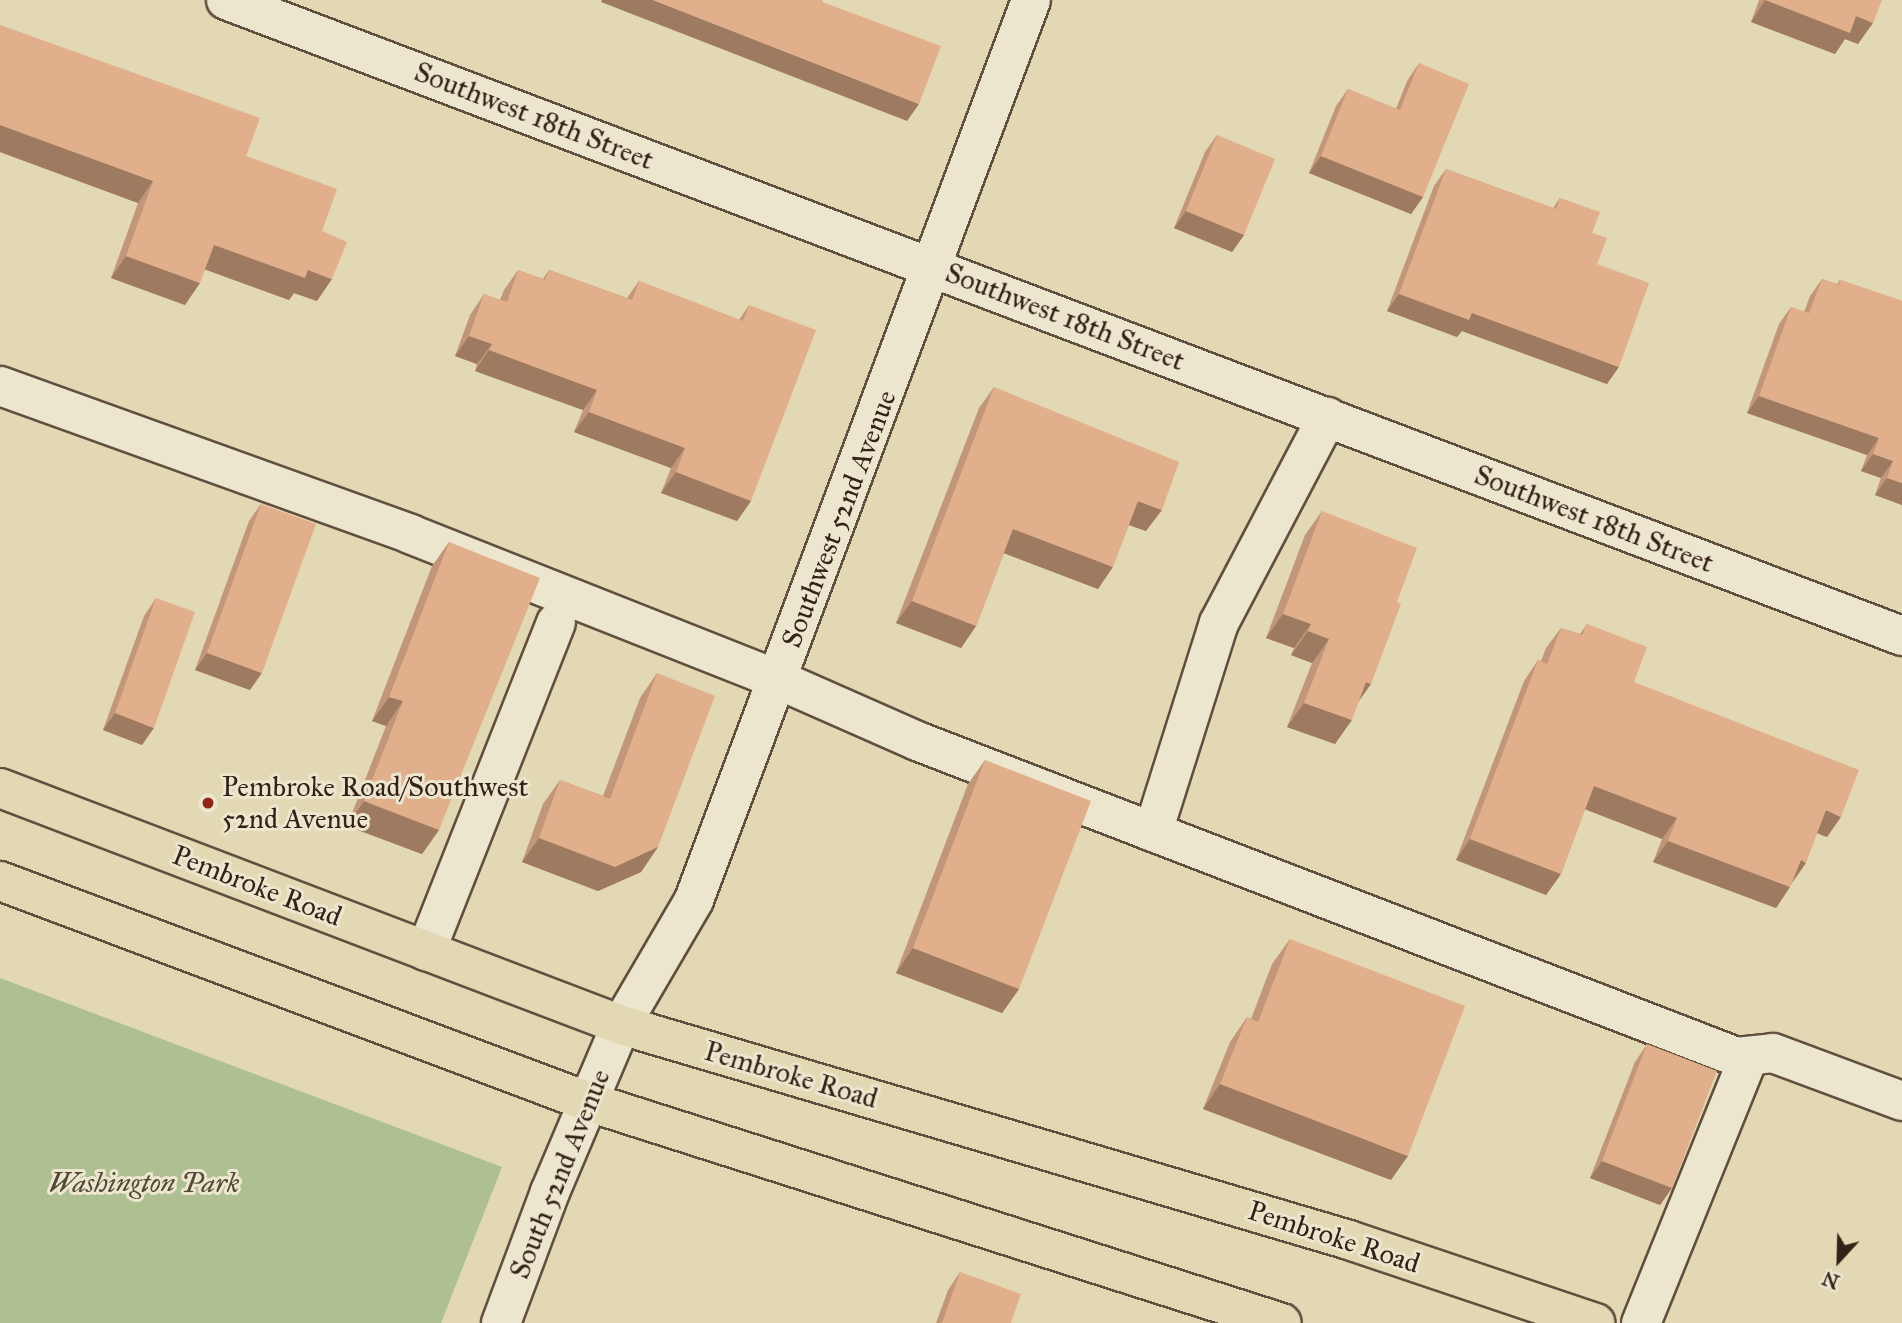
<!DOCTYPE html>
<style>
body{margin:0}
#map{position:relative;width:1902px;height:1323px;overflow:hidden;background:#e3d8b4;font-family:"IM FELL Great Primer",serif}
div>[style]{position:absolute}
.green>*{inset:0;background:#aec091}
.roads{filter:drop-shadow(2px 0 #604f3f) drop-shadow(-2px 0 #604f3f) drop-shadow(0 2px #604f3f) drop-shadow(0 -2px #604f3f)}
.minor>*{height:38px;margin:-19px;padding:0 19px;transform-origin:19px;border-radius:19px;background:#ede6ce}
.major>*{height:38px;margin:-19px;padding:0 19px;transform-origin:19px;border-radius:19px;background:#e3d8b4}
.wall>*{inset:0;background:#c29678}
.shaded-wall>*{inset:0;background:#9e7a61}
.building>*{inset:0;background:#e1af8b}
.dots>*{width:19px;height:19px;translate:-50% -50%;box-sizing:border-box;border:4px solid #ede6ce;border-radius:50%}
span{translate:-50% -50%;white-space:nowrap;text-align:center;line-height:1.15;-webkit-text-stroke:6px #ede6ce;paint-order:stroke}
.street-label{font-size:28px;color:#342118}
.poi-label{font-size:28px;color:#342118}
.left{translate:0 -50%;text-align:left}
.park-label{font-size:28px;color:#524936;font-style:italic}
.north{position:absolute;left:1804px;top:1225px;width:70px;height:70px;-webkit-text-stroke:5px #ede6ce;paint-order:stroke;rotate:202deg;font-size:19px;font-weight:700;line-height:28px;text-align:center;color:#342118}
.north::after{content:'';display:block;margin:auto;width:24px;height:32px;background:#342118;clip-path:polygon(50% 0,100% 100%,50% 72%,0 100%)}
</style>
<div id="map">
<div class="green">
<div style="clip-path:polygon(0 978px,502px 1167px,441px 1323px,0 1323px)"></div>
</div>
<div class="roads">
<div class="minor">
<div style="left:226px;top:0;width:1793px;rotate:20.78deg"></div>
<div style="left:0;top:386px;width:436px;rotate:19.8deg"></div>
<div style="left:410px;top:534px;width:397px;rotate:21.6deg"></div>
<div style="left:779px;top:680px;width:151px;rotate:23.8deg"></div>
<div style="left:917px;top:741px;width:890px;rotate:21.08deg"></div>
<div style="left:1747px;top:1061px;width:283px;rotate:112deg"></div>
<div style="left:1153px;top:832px;width:219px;rotate:-72.5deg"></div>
<div style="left:1219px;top:623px;width:233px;rotate:-62.3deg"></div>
<div style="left:426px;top:951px;width:353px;rotate:-68.4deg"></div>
<div style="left:1736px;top:1057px;width:37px;rotate:-6deg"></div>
<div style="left:1773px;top:1053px;width:138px;rotate:20.4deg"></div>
<div style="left:501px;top:1323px;width:140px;rotate:-69.5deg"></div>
<div style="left:550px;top:1192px;width:181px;rotate:-67deg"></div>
<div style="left:621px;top:1025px;width:145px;rotate:-59.7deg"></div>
<div style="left:694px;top:900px;width:961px;rotate:-69.47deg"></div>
</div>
<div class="major">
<div style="left:0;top:788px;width:665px;rotate:20.89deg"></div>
<div style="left:621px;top:1025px;width:759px;rotate:16.45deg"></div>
<div style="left:1349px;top:1240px;width:260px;rotate:18.6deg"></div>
<div style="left:0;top:881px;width:629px;rotate:20.57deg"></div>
<div style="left:589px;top:1102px;width:727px;rotate:17.69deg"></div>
</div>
</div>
<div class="wall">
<div style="clip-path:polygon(1759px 0,1882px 0,1858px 44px,1845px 39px,1835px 54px,1751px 22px)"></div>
<div style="clip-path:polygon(0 25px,246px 156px,322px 231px,317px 301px,294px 293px,289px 300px,205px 269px,185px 305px,111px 278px,138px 203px,0 152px)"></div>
<div style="clip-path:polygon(1419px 63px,1423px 197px,1411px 214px,1309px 173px,1336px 106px,1348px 89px,1396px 109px,1407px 81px)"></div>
<div style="clip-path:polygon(1217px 135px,1244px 235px,1232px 252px,1174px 228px,1205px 152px)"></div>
<div style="clip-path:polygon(1446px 169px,1553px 208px,1560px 198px,1592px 233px,1597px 264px,1607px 384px,1462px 331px,1457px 337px,1387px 311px,1434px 186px)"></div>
<div style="clip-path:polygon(518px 270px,543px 279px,549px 270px,627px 298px,639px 281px,739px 320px,749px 305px,751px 501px,737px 521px,661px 493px,671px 468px,574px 432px,583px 410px,475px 371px,477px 364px,455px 356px,470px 315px,484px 294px,500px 300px,504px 290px)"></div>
<div style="clip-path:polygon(1822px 279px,1837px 284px,1840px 280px,1902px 301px,1902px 505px,1875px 495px,1881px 478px,1861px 471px,1867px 455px,1747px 413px,1779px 324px,1791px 307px,1804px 312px,1810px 296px)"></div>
<div style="clip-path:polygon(994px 387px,1146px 531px,1129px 525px,1098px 589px,1004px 553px,976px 626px,961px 648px,896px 623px,979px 408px)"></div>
<div style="clip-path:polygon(261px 504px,250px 690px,195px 670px,249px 521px)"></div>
<div style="clip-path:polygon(1322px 511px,1397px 602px,1359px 700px,1335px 744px,1287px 727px,1312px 663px,1291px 655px,1294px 648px,1266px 638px,1305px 535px)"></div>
<div style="clip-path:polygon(449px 542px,439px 830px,422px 854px,347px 826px,386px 726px,372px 721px,432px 566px)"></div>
<div style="clip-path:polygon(156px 598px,142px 745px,103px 730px,144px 616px)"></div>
<div style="clip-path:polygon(1587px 624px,1634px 682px,1827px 837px,1817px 833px,1792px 883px,1776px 908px,1653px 862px,1662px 839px,1585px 809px,1561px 874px,1546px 895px,1456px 860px,1524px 681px,1538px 660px,1541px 661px,1546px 648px,1561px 628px,1580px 634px)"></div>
<div style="clip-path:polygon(657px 673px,658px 847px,641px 872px,598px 891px,522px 862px,543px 804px,560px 780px,603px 796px,640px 698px)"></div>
<div style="clip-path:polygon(985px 760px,1019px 989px,1002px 1013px,896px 973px,968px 784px)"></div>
<div style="clip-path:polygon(1290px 939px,1391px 1180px,1203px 1109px,1230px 1042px,1247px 1017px,1251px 1019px,1272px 964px)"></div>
<div style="clip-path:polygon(1647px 1044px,1672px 1188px,1660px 1205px,1590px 1178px,1635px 1062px)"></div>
<div style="clip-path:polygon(960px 1272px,1011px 1323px,936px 1323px,948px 1290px)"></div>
</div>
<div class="shaded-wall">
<div style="clip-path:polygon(602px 0,653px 0,919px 104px,907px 121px,601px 2px)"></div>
<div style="clip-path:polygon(1765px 0,1856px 16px,1873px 23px,1858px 44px,1845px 39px,1835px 54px,1751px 22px)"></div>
<div style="clip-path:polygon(0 125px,153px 181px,138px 203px,0 152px)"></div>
<div style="clip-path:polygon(1321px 156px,1423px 197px,1411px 214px,1309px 173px)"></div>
<div style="clip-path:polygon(1186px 211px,1244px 235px,1232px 252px,1174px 228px)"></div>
<div style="clip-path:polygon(214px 245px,308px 270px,332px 279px,317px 301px,294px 293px,289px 300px,198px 267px)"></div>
<div style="clip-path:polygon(126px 256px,200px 283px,185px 305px,111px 278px)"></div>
<div style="clip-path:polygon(1399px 294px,1472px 313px,1619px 367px,1607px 384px,1462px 331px,1457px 337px,1387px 311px)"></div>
<div style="clip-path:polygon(469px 336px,492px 344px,477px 364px,455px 356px)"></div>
<div style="clip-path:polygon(489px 350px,597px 390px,583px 410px,475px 371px)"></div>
<div style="clip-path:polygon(1759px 396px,1879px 438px,1867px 455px,1747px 413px)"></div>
<div style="clip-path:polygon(589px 412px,685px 448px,671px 468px,574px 432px)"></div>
<div style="clip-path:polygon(1873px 454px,1893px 461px,1881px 478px,1861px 471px)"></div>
<div style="clip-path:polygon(676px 472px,751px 501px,737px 521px,661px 493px)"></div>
<div style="clip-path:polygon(1887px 478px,1902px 483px,1902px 505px,1875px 495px)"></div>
<div style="clip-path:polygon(1138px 501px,1162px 510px,1146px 531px,1123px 523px)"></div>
<div style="clip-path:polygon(1013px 529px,1113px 567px,1098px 589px,998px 551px)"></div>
<div style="clip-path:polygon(912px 601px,976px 626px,961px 648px,896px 623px)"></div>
<div style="clip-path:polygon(1283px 614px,1311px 624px,1294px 648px,1266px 638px)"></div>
<div style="clip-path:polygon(1308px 631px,1329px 639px,1312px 663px,1291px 655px)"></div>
<div style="clip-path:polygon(207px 653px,262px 673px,250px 690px,195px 670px)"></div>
<div style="clip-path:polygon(1366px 682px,1371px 684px,1354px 708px)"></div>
<div style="clip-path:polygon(389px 697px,403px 701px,386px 726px,372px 721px)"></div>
<div style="clip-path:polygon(1304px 703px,1352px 720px,1335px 744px,1287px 727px)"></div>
<div style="clip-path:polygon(115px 713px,154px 728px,142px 745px,103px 730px)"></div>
<div style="clip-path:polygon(1594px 786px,1677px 818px,1662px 839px,1579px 807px)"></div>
<div style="clip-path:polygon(364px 801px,439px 830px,422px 854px,347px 826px)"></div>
<div style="clip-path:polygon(1826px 810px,1841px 817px,1827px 837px,1811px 831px)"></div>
<div style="clip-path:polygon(539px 838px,658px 847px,641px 872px,598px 891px,522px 862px)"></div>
<div style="clip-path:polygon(1470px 839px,1561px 874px,1546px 895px,1456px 860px)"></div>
<div style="clip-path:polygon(1668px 841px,1790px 887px,1776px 908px,1653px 862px)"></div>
<div style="clip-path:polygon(1801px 860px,1806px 863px,1792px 883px)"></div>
<div style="clip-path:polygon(913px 948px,1019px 989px,1002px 1013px,896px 973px)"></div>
<div style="clip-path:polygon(1220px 1084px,1408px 1156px,1391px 1180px,1203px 1109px)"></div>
<div style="clip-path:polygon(1602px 1161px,1672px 1188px,1660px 1205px,1590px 1178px)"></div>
</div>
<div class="building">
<div style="clip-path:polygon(653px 0,823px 0,822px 2px,941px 46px,919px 104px)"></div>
<div style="clip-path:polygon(1765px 0,1882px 0,1873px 23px,1856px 16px,1850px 33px)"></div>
<div style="clip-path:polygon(0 25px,260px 118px,246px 156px,337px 189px,322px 231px,347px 242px,332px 279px,308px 270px,305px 278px,214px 245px,200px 283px,126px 256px,153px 181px,0 125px)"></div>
<div style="clip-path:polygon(1419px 63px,1469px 84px,1423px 197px,1321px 156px,1348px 89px,1400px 110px)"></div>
<div style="clip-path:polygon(1217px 135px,1275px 159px,1244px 235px,1186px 211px)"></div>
<div style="clip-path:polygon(1446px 169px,1556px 209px,1560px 198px,1600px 212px,1592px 233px,1607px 238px,1597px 264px,1649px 283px,1619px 367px,1472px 313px,1469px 320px,1399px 294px)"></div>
<div style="clip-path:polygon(518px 270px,545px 280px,549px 270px,632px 300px,639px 281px,743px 321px,749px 305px,816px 330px,751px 501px,676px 472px,685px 448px,589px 412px,597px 390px,489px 350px,492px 344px,469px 336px,484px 294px,507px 302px)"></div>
<div style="clip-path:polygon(1822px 279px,1839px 285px,1840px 280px,1902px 301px,1902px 483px,1887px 478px,1893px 461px,1873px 454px,1879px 438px,1759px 396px,1791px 307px,1809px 313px)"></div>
<div style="clip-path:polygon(994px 387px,1179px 462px,1162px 510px,1138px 501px,1113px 567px,1013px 529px,976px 626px,912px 601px)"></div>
<div style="clip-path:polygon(261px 504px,316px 524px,262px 673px,207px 653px)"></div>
<div style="clip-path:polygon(1322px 511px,1417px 548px,1397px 602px,1401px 604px,1371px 684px,1366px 682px,1352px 720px,1304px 703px,1329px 639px,1308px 631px,1311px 624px,1283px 614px)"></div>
<div style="clip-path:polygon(449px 542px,540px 578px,439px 830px,364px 801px,403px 701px,389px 697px)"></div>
<div style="clip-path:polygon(156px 598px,195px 612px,154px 728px,115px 713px)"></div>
<div style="clip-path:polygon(1587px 624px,1647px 647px,1634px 682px,1859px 770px,1841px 817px,1826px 810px,1806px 863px,1801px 860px,1790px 887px,1668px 841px,1677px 818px,1594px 786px,1561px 874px,1470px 839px,1538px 660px,1547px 664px,1561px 628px,1582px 635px)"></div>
<div style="clip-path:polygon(657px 673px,715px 696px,658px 847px,615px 867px,539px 838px,560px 780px,610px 799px)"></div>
<div style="clip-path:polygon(985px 760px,1091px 801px,1019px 989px,913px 948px)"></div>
<div style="clip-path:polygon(1290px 939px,1465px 1006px,1408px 1156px,1220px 1084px,1247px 1017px,1258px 1022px)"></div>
<div style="clip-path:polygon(1647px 1044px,1717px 1071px,1672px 1188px,1602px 1161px)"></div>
<div style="clip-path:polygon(960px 1272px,1021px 1294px,1011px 1323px,942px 1323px)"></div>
</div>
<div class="dots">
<div style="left:208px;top:803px;background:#8f2418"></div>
</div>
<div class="street-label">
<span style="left:534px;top:116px;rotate:21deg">Southwest 18th Street</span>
<span style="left:1065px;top:317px;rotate:21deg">Southwest 18th Street</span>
<span style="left:839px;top:519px;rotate:-69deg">Southwest 52nd Avenue</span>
<span style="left:1594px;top:519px;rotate:21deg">Southwest 18th Street</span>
<span style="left:257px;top:886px;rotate:21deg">Pembroke Road</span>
<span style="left:791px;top:1075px;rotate:16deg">Pembroke Road</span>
<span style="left:560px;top:1174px;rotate:-68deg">South 52nd Avenue</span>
<span style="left:1334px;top:1237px;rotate:18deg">Pembroke Road</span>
</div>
<div class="poi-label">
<span class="left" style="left:222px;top:803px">Pembroke Road/Southwest<br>52nd Avenue</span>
</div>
<div class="park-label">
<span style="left:144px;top:1183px">Washington Park</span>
</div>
<div class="north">N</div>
</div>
